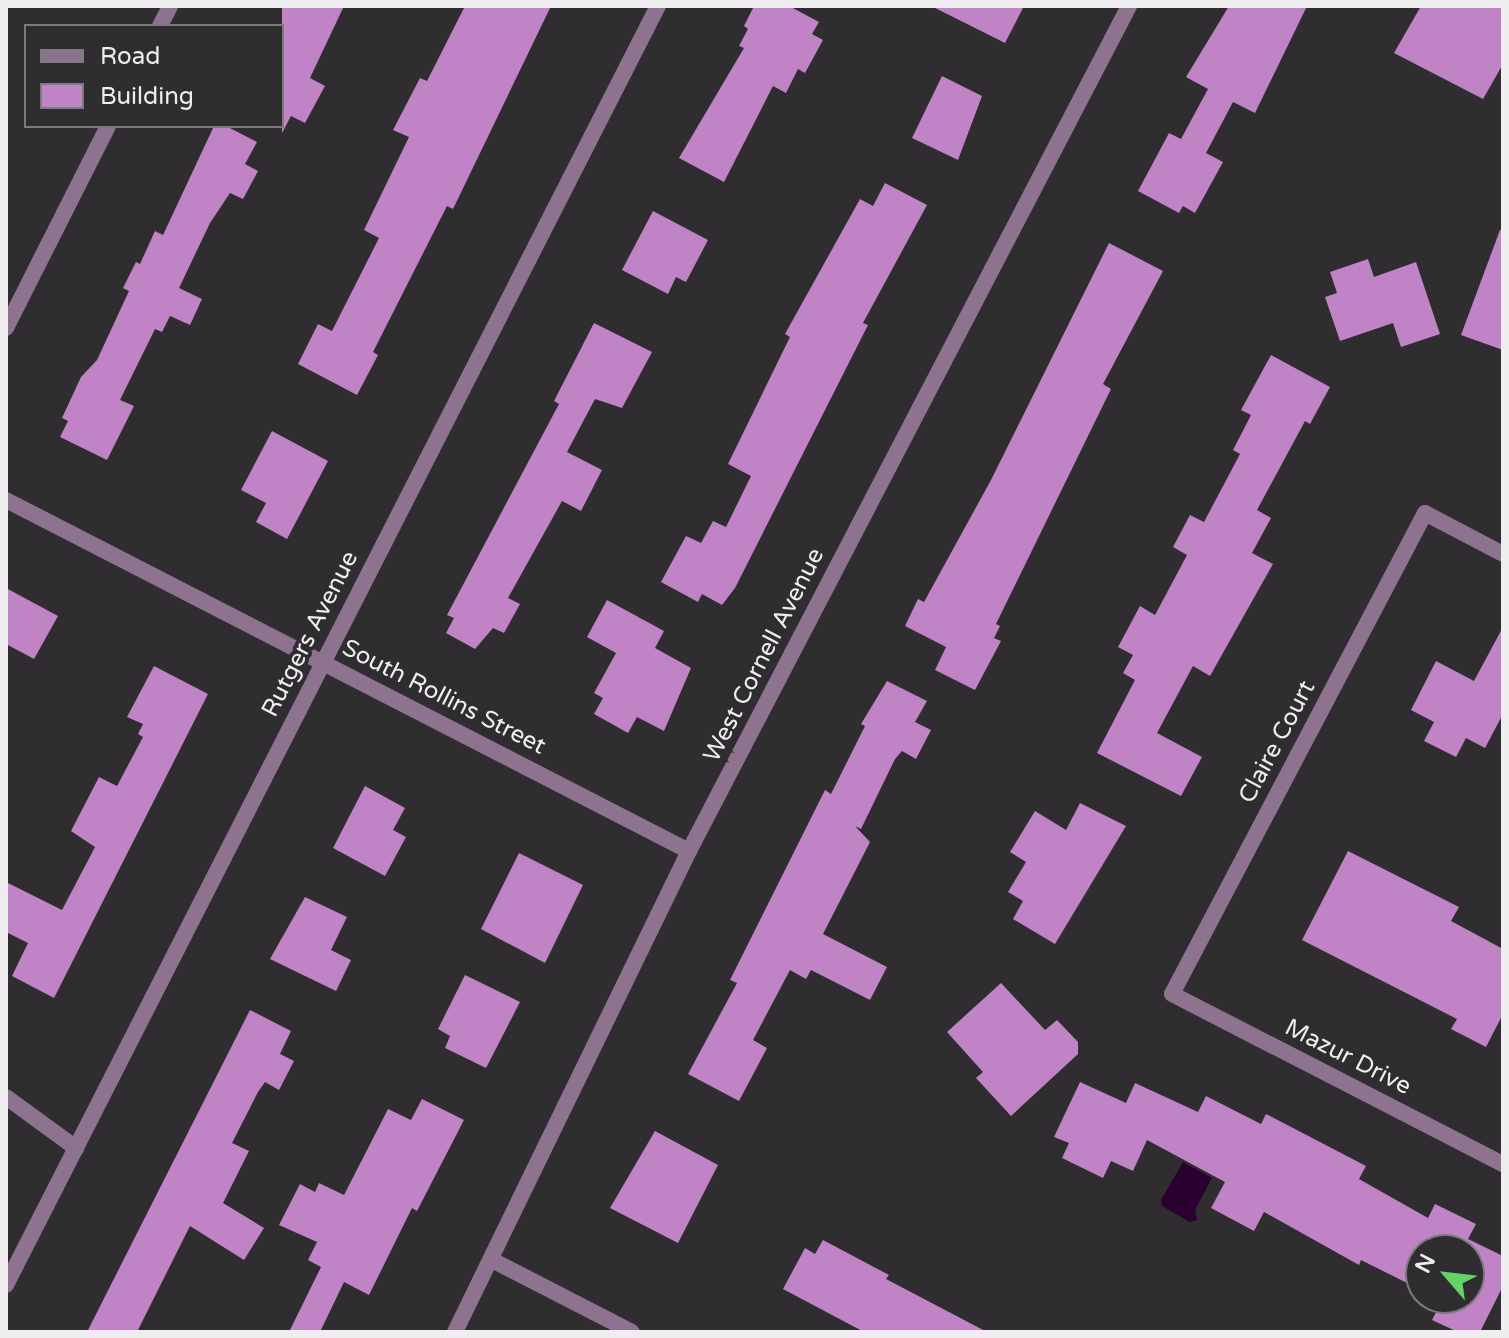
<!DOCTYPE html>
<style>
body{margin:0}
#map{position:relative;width:1509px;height:1338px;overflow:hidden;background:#2f2d30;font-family:"Varela Round",sans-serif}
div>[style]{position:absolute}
.water>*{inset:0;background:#2a012e}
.building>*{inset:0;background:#c083c5}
.lane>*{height:16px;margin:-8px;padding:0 8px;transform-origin:8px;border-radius:8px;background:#8d738f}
.street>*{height:16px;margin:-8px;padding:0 8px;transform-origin:8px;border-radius:8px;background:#8d738f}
span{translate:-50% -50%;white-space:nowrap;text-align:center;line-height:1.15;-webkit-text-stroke:8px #2f2d30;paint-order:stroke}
.street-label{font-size:24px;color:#efedef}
.frame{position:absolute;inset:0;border:8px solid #efedef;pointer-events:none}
.legend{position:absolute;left:24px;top:24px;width:260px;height:104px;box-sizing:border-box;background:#2f2d30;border:2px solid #7c7a7c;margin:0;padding:10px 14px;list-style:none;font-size:24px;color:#efedef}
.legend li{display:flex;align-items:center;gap:16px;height:40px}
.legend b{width:40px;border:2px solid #7c7a7c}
.north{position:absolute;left:1405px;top:1234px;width:80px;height:80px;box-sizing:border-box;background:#2f2d30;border:2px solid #7c7a7c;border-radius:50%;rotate:298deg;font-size:22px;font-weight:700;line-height:32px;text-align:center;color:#efedef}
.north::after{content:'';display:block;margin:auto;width:28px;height:36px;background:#65d467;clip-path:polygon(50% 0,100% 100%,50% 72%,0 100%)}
</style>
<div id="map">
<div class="water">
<div style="clip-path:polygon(1183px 1162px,1212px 1178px,1195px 1210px,1197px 1220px,1190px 1222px,1162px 1206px,1161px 1200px)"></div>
</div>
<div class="building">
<div style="clip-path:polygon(282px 6px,344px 6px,310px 78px,325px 86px,305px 123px,291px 116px,282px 133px)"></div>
<div style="clip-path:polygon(465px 6px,551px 6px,453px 209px,447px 206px,373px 352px,378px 355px,357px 395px,298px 364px,318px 324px,332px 331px,379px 238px,364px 230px,409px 137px,393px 130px,420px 78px,427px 81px)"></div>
<div style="clip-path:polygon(754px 6px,789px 6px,819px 22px,812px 34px,823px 40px,805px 73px,798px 69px,786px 93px,773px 86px,724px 182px,679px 158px,744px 48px,739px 46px,748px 29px,744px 26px)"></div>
<div style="clip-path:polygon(931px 6px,1024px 6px,1005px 43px)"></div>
<div style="clip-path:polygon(1229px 6px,1307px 6px,1255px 113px,1233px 102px,1206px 153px,1223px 162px,1195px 213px,1183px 206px,1179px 213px,1138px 191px,1169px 133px,1181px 139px,1208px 89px,1186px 77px)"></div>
<div style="clip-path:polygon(1421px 6px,1503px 6px,1503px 64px,1483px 99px,1394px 53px)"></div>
<div style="clip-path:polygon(942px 76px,982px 96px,958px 160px,912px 138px)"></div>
<div style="clip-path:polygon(214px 126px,226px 126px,257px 142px,245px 164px,258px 171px,243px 199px,230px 193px,210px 223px,179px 288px,202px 299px,190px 325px,170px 316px,162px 332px,155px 329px,120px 400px,134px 406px,107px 460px,60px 437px,68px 421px,62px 418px,81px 377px,97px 360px,129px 291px,123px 288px,136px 262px,140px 264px,155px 231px,163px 235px)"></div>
<div style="clip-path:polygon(885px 183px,927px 205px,863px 323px,868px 325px,735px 588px,722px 605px,702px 594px,698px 602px,661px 582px,686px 536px,701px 543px,713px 521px,726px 527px,751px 476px,728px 464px,790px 337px,785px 334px,860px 199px,873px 206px)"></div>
<div style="clip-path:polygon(653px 211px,708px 240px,686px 282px,676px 277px,668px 294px,622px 270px)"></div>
<div style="clip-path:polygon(1500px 230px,1503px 230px,1503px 350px,1461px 335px)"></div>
<div style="clip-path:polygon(1109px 243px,1163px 271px,1103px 384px,1111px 389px,996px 624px,1000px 626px,994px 638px,1001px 641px,975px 690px,935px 670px,946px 647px,905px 626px,918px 599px,924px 602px,991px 480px)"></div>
<div style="clip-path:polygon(1368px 259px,1374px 277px,1416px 262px,1440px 334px,1401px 347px,1393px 323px,1340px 341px,1325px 297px,1337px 293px,1330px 272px)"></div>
<div style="clip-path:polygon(594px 323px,652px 352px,622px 408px,595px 399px,567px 452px,602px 470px,581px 511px,562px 501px,508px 598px,520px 604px,504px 633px,493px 628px,475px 649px,446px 633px,454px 618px,447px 615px,559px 404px,554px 401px)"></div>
<div style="clip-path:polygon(1271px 355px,1330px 387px,1310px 424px,1305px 421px,1257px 510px,1271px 518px,1252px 553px,1273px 564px,1210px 676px,1193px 666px,1157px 733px,1202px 757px,1181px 796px,1097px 753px,1135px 680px,1123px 673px,1133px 655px,1118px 647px,1140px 606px,1155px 615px,1187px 555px,1173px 547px,1190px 515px,1204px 522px,1240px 454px,1233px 450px,1251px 415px,1241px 410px)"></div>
<div style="clip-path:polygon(272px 431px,328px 461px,287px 539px,256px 522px,266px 503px,241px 490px)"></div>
<div style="clip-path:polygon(6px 588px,58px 616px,34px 659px,6px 644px)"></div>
<div style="clip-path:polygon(607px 600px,664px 631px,655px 648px,691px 668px,664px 731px,637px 717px,628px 733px,594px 714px,603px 698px,594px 693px,616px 653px,587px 637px)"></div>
<div style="clip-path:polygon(1503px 627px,1503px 714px,1485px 748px,1466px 738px,1456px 757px,1424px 741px,1434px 722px,1411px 710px,1436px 661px,1474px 681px)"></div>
<div style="clip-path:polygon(154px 666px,208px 694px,54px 998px,12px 976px,28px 943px,6px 932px,6px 882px,62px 910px,95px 847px,71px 831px,99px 777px,117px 786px,143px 737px,138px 734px,143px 724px,127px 717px)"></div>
<div style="clip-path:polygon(887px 681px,927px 701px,915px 722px,931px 730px,916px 759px,902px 751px,895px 759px,861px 829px,855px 826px,870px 842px,823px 934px,887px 967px,870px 1000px,811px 970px,806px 979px,790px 970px,753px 1040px,767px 1048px,739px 1101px,688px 1074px,737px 983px,730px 980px,825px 790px,831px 794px,865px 726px,861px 724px)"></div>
<div style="clip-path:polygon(365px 786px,405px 808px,393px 830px,406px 837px,385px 876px,333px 848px)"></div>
<div style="clip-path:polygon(1080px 803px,1126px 826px,1055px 944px,1013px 919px,1023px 901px,1008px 892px,1026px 862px,1010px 852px,1035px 811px,1066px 830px)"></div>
<div style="clip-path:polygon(1348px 851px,1459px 907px,1451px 921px,1503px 949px,1503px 1014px,1486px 1047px,1451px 1029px,1457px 1019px,1302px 940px)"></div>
<div style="clip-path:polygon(519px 853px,583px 885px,545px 963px,481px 929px)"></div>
<div style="clip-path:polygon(305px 897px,347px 917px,331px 950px,351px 960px,336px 991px,270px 959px)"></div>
<div style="clip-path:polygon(465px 975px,520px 1002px,486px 1068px,445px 1048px,450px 1036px,438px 1029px)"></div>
<div style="clip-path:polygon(1001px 983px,1045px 1030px,1057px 1020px,1078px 1042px,1078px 1054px,1011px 1116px,976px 1078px,983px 1072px,947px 1032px)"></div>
<div style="clip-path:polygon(250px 1010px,291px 1031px,280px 1054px,294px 1061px,279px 1090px,265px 1082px,258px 1092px,232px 1143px,249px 1151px,223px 1203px,264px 1228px,244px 1260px,190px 1226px,137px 1332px,87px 1332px)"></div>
<div style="clip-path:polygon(1080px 1082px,1126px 1103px,1135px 1083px,1198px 1112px,1206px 1096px,1261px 1124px,1266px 1114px,1366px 1166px,1359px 1179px,1428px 1218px,1435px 1204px,1476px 1224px,1468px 1239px,1503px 1256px,1503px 1286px,1480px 1332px,1458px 1332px,1432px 1320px,1442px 1301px,1436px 1298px,1469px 1298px,1469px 1250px,1421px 1250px,1421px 1290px,1361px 1260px,1359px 1265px,1264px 1212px,1254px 1231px,1211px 1208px,1225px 1182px,1147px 1140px,1133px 1171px,1111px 1161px,1103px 1178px,1062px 1158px,1069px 1143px,1054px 1137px)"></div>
<div style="clip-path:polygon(422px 1099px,464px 1120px,417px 1211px,412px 1208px,369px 1295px,344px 1282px,320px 1332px,289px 1332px,321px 1267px,308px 1260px,317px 1242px,279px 1225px,300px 1184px,315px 1192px,319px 1183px,344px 1195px,388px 1109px,411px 1120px)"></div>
<div style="clip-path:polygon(655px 1131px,718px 1165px,678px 1243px,610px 1208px)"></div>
<div style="clip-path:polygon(823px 1240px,889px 1275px,886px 1279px,987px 1332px,864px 1332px,783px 1289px,805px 1248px,815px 1254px)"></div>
</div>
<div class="lane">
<div style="left:6px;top:1097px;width:87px;rotate:36.1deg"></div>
</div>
<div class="street">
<div style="left:160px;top:26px;width:22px;rotate:-63deg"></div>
<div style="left:6px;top:328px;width:226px;rotate:-63.2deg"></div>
<div style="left:6px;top:500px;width:768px;rotate:27.2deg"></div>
<div style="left:1503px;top:554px;width:88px;rotate:-152.3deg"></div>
<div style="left:1425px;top:513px;width:543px;rotate:117.74deg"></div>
<div style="left:1172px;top:994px;width:372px;rotate:27.2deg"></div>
<div style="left:492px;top:1260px;width:157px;rotate:27.2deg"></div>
<div style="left:6px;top:1285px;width:1436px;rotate:-62.99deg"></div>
<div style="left:455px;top:1332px;width:535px;rotate:-64.06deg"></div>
<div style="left:689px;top:851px;width:953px;rotate:-62.49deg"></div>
</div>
<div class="street-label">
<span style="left:310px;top:634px;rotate:-63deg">Rutgers Avenue</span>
<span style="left:764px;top:655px;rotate:-63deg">West Cornell Avenue</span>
<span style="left:444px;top:697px;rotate:27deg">South Rollins Street</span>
<span style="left:1277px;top:742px;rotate:-62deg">Claire Court</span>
<span style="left:1348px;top:1057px;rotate:27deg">Mazur Drive</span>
</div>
<div class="frame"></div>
<ul class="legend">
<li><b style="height:10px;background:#8d738f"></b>Road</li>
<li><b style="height:22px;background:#c083c5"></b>Building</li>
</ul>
<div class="north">N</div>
</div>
